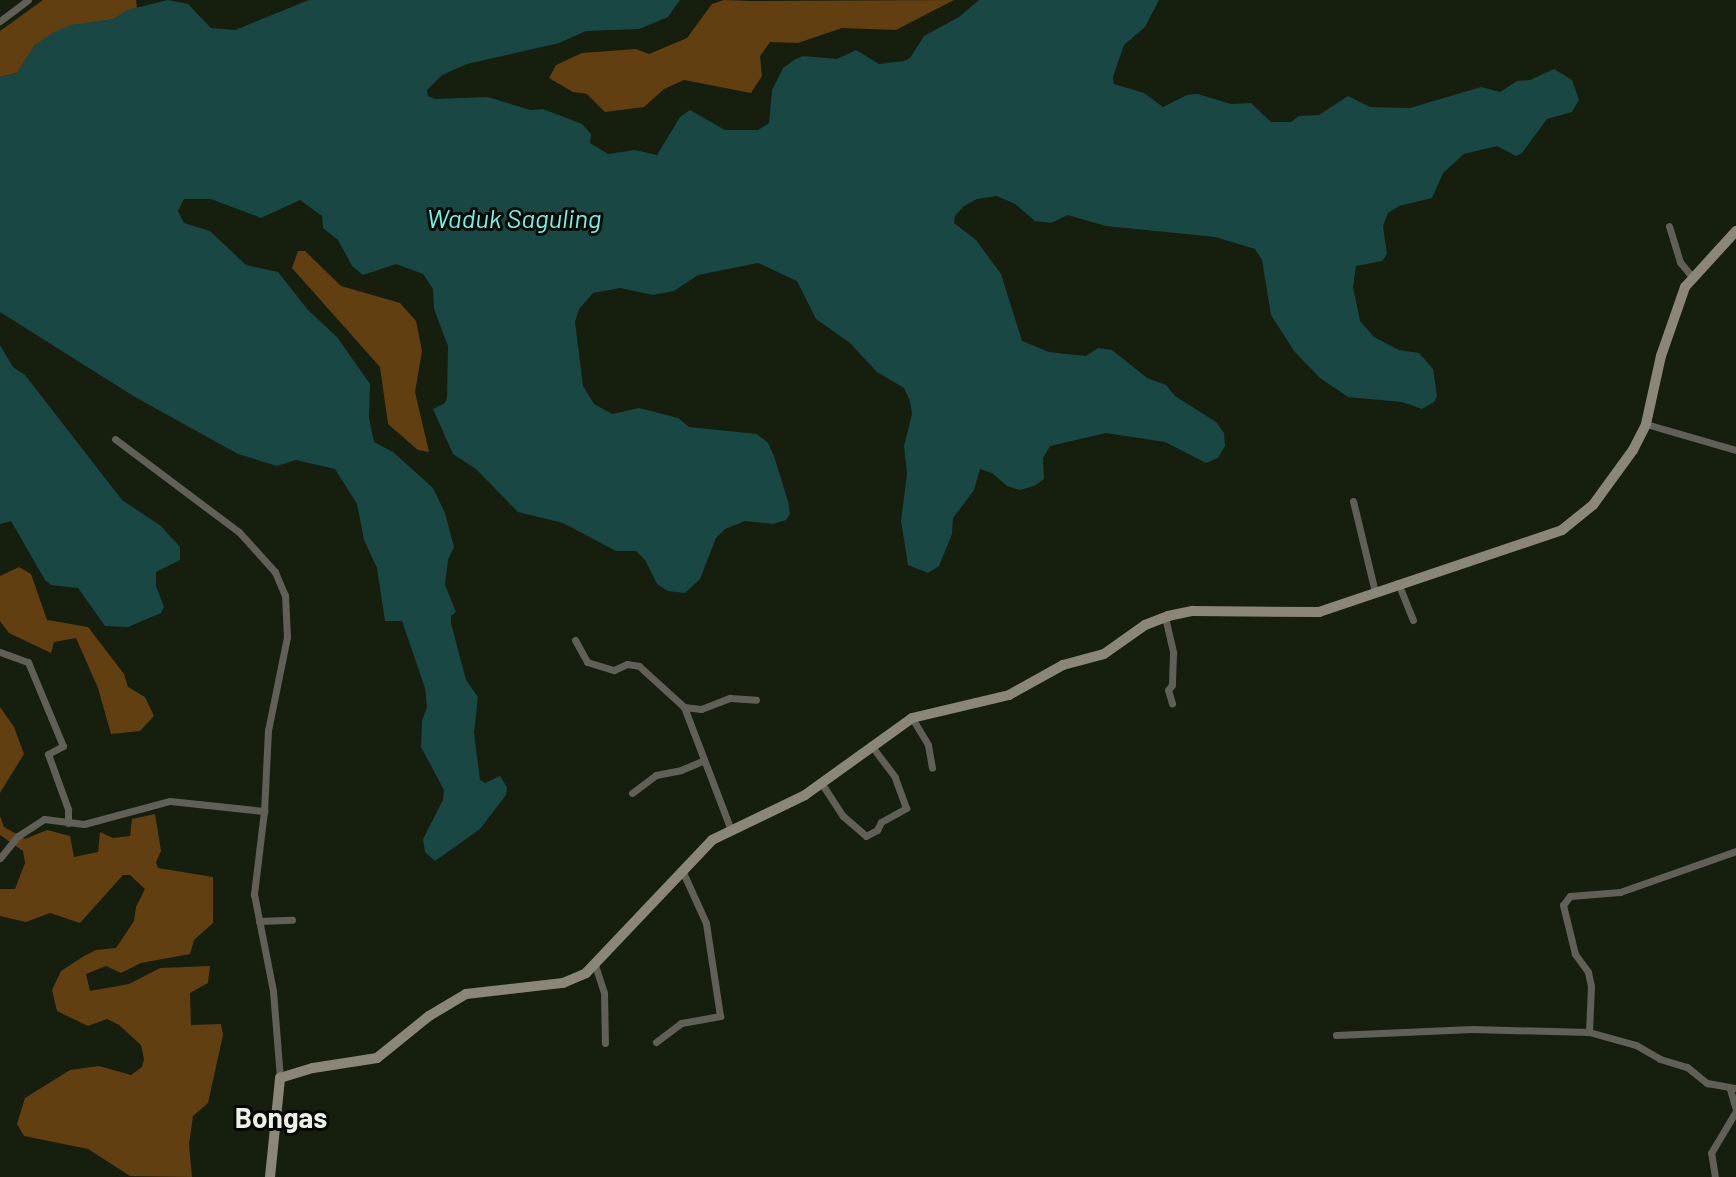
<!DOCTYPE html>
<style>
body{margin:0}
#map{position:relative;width:1736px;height:1177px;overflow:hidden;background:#161e0e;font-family:Barlow,sans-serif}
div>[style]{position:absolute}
.forest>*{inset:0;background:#623f10}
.water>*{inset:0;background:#184744}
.minor>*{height:7px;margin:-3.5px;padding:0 3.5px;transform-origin:3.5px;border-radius:3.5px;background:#616057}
.secondary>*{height:10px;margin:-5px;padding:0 5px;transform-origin:5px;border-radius:5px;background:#8a8779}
span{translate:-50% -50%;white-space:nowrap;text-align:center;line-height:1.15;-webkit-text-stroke:6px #050703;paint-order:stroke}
.water-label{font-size:26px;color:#64f8ef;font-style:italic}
.quarter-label{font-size:28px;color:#ebf1e6;font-weight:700}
</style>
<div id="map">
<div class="forest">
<div style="clip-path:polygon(43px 0,136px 0,137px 8px,114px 19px,79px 25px,35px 45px,17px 73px,0 77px,0 31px)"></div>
<div style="clip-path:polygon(724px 0,751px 1px,954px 0,896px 30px,842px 28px,798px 43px,770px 42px,760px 56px,762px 76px,751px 93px,684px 80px,664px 89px,644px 107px,605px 112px,587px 94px,573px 92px,549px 78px,556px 65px,582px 53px,636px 49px,649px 54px,687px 38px,712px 4px)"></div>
<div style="clip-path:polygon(298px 251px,305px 251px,341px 286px,400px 303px,416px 321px,422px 351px,415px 392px,429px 452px,418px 450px,388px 424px,380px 367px,292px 268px)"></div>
<div style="clip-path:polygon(19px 567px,31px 574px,47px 620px,88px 627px,124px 674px,128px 687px,145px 697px,154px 716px,140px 731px,111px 734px,98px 688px,76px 638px,54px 642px,51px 653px,9px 633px,0 621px,0 576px)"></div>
<div style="clip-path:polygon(0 707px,14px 727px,24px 754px,0 793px)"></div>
<div style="clip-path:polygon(155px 814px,161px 851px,156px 862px,158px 868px,213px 877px,213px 923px,194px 940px,190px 954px,141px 963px,121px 973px,106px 966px,86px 974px,90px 991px,129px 984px,160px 968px,210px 966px,208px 983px,190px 993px,191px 1025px,221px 1024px,223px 1035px,208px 1103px,193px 1116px,189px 1145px,192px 1177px,130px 1176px,88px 1149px,24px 1136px,17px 1124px,25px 1098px,70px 1070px,99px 1066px,131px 1075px,142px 1067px,144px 1059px,141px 1045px,119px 1025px,107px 1019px,88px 1026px,57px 1011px,52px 990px,61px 971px,84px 956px,96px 950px,116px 948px,134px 921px,136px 907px,145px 889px,130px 875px,123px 875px,80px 923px,50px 913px,26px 922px,0 916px,0 889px,15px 889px,25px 863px,23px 851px,0 835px,0 816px,4px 827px,25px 839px,47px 830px,70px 836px,74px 857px,98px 852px,100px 832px,113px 838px,130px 836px,132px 819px)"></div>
</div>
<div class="water">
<div style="clip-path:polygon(168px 0,188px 4px,211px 28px,235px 30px,309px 0,680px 0,668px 17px,639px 29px,586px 31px,559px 43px,467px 64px,442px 75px,427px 90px,428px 96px,435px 99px,488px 97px,530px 110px,543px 109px,582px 124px,591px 134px,590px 143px,608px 154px,635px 150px,657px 155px,680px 117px,690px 110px,725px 130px,758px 130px,769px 123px,772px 90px,783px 68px,794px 60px,803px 56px,837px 59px,856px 50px,879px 64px,904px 61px,910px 58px,924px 36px,959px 17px,979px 0,1159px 0,1145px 27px,1124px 45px,1113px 77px,1114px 84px,1144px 93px,1163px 107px,1187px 95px,1198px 94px,1231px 104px,1251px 103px,1271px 122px,1291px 122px,1299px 116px,1319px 115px,1348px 96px,1370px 107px,1410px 108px,1481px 87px,1500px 92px,1517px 81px,1530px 80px,1554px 69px,1572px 80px,1579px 100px,1572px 112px,1547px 119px,1522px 153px,1516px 156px,1497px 146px,1464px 154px,1443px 173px,1432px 198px,1399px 206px,1388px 213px,1383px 226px,1387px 254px,1382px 261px,1356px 266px,1353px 287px,1360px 321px,1374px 337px,1399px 350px,1419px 353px,1433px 369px,1437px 396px,1434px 402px,1422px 409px,1402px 402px,1348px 397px,1320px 378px,1294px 351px,1271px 315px,1262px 260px,1255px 249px,1215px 237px,1106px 226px,1068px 215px,1051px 223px,1035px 221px,1015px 204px,997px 196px,977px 199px,964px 206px,955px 216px,954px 223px,976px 240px,1001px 274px,1022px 341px,1049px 352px,1066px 354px,1086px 356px,1098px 348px,1112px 350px,1147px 378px,1166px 385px,1175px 396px,1216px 422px,1224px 433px,1225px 446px,1218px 458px,1206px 463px,1165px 442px,1106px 433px,1050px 446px,1043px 458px,1044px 479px,1034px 486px,1020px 490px,1007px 486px,992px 473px,980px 469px,974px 490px,953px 518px,952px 534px,939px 566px,928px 573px,908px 565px,901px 521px,907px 474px,904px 446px,912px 414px,910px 401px,904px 388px,877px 372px,850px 343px,816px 319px,797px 281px,758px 263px,698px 275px,674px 291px,653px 295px,620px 288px,593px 293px,579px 309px,575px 322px,583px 386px,594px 404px,612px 414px,639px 408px,678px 418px,689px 427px,757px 434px,768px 443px,774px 456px,788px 501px,790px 514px,786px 520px,773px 524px,745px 521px,725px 529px,716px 538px,700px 579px,685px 593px,668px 591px,657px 584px,645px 560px,636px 551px,616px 551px,563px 523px,518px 512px,476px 469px,453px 454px,433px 409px,445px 403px,447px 397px,448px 346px,434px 309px,433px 289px,423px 274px,396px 264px,363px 275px,352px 266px,338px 240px,323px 228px,322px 216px,300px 200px,261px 218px,211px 199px,184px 199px,178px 211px,184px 223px,210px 231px,246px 265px,278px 272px,308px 310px,337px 337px,370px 384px,369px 418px,374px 442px,393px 452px,433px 488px,445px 513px,454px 547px,448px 560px,445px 585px,456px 612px,451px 616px,451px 623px,466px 680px,478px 697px,474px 733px,480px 780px,485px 783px,500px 776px,507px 787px,506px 795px,480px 829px,435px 861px,425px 852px,423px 839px,443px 800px,444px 790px,421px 747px,422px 721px,427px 707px,425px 688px,402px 621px,385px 621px,377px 568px,364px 540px,357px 504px,335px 469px,296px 460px,277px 466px,238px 454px,135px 397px,0 312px,0 77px,17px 73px,35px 45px,54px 32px,70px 25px,113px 19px,127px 10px)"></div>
<div style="clip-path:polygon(0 345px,13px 367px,25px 375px,122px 500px,161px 526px,180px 547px,180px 560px,156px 572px,156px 586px,164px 607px,161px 613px,128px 627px,105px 626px,78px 588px,51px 585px,45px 580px,11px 521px,0 524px)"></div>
</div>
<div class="minor">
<div style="left:0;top:21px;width:35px;rotate:-37deg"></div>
<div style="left:1669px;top:226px;width:38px;rotate:73deg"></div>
<div style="left:1680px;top:262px;width:19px;rotate:51deg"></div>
<div style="left:1646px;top:424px;width:94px;rotate:16.1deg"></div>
<div style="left:115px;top:439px;width:155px;rotate:36.9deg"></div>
<div style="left:239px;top:532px;width:54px;rotate:48deg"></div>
<div style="left:275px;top:572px;width:25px;rotate:67deg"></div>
<div style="left:285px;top:595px;width:42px;rotate:87.3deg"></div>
<div style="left:287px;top:637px;width:95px;rotate:101.5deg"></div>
<div style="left:268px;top:730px;width:81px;rotate:92.8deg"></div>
<div style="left:264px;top:811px;width:84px;rotate:96.9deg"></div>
<div style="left:254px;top:894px;width:99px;rotate:78.9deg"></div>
<div style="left:273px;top:991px;width:87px;rotate:85.4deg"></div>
<div style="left:1353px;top:501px;width:94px;rotate:76.4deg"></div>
<div style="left:1398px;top:583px;width:40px;rotate:68deg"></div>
<div style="left:1165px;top:617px;width:37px;rotate:77deg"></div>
<div style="left:1173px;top:653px;width:32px;rotate:92deg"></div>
<div style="left:1172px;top:685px;width:6px;rotate:129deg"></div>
<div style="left:1168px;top:690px;width:14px;rotate:73deg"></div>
<div style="left:575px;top:640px;width:25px;rotate:61deg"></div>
<div style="left:587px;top:662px;width:28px;rotate:17deg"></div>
<div style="left:614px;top:670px;width:14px;rotate:-25deg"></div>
<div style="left:627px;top:664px;width:12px;rotate:9deg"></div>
<div style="left:639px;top:666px;width:61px;rotate:42.3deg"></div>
<div style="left:684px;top:707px;width:132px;rotate:69.1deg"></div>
<div style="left:0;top:652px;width:30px;rotate:20deg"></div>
<div style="left:28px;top:662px;width:91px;rotate:67.4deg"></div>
<div style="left:63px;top:746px;width:17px;rotate:152deg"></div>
<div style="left:48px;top:754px;width:59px;rotate:70deg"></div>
<div style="left:68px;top:809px;width:14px;rotate:90deg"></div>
<div style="left:684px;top:707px;width:17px;rotate:7deg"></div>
<div style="left:701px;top:709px;width:31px;rotate:-21deg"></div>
<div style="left:730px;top:698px;width:26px;rotate:4deg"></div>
<div style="left:912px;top:718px;width:31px;rotate:59deg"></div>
<div style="left:928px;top:745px;width:23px;rotate:80deg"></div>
<div style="left:822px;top:784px;width:38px;rotate:57deg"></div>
<div style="left:843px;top:816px;width:30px;rotate:41deg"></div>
<div style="left:866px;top:836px;width:13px;rotate:-29deg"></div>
<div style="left:877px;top:830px;width:9px;rotate:-63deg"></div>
<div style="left:881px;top:822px;width:29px;rotate:-29deg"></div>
<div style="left:906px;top:808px;width:33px;rotate:-110deg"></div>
<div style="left:895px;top:777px;width:40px;rotate:-127deg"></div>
<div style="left:632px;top:793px;width:30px;rotate:-37deg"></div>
<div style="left:656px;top:775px;width:25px;rotate:-11deg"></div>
<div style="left:681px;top:770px;width:25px;rotate:-23deg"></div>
<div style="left:1736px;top:851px;width:123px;rotate:160.5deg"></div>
<div style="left:1620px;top:892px;width:50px;rotate:175.4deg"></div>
<div style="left:1570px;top:896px;width:11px;rotate:128deg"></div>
<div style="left:1563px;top:905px;width:50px;rotate:76.2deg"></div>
<div style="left:1575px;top:954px;width:22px;rotate:54deg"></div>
<div style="left:1588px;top:972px;width:14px;rotate:78deg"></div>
<div style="left:1591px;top:986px;width:46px;rotate:92.5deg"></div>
<div style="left:1589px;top:1032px;width:49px;rotate:15.5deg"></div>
<div style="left:1636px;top:1045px;width:28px;rotate:30deg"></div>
<div style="left:1660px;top:1059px;width:28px;rotate:17deg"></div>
<div style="left:1687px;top:1067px;width:26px;rotate:39deg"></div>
<div style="left:1707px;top:1083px;width:29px;rotate:10deg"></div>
<div style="left:0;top:858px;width:28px;rotate:-51deg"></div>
<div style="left:18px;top:836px;width:31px;rotate:-33deg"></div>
<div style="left:44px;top:819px;width:40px;rotate:7.1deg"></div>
<div style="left:84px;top:824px;width:89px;rotate:-15deg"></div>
<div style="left:170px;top:801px;width:95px;rotate:6.1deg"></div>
<div style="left:259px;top:921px;width:33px;rotate:-2deg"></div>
<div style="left:595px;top:965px;width:29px;rotate:72deg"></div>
<div style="left:604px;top:993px;width:50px;rotate:88.9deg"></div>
<div style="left:1336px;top:1035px;width:136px;rotate:-2.5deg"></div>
<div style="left:1472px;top:1029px;width:117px;rotate:1.5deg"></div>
<div style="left:656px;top:1042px;width:31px;rotate:-37deg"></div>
<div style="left:681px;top:1023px;width:40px;rotate:-10deg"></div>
<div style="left:720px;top:1016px;width:94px;rotate:-98.6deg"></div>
<div style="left:706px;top:923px;width:58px;rotate:-114.4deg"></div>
<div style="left:1730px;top:1089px;width:22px;rotate:74deg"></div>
<div style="left:1715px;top:1177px;width:24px;rotate:-99deg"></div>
<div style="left:1711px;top:1153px;width:49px;rotate:-59.2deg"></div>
</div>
<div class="secondary">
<div style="left:270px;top:1177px;width:100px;rotate:-84.2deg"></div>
<div style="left:280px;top:1078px;width:34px;rotate:-17deg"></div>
<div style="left:313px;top:1068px;width:65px;rotate:-8.9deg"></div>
<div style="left:377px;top:1058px;width:67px;rotate:-38.9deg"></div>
<div style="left:429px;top:1016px;width:43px;rotate:-30.7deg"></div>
<div style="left:466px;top:994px;width:98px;rotate:-6.5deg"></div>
<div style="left:563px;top:983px;width:25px;rotate:-23deg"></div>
<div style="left:586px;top:973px;width:183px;rotate:-46.5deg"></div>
<div style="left:712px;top:840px;width:103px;rotate:-25.8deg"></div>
<div style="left:805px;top:795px;width:132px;rotate:-35.7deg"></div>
<div style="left:912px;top:718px;width:100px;rotate:-13.3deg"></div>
<div style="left:1009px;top:695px;width:62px;rotate:-29.1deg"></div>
<div style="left:1063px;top:665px;width:42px;rotate:-15deg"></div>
<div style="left:1104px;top:654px;width:50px;rotate:-35.3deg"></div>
<div style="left:1145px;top:625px;width:25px;rotate:-21deg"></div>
<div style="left:1168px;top:616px;width:25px;rotate:-12deg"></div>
<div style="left:1192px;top:611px;width:127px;rotate:0.5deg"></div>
<div style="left:1319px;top:612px;width:256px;rotate:-18.6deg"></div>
<div style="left:1562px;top:530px;width:40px;rotate:-39deg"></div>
<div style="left:1593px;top:505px;width:68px;rotate:-54deg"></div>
<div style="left:1633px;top:450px;width:29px;rotate:-63deg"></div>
<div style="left:1646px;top:424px;width:70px;rotate:-77.6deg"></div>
<div style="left:1661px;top:356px;width:73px;rotate:-70.8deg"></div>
<div style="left:1685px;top:287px;width:76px;rotate:-47.7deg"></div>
</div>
<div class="water-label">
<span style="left:514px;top:218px">Waduk Saguling</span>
</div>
<div class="quarter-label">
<span style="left:281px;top:1117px">Bongas</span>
</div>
</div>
